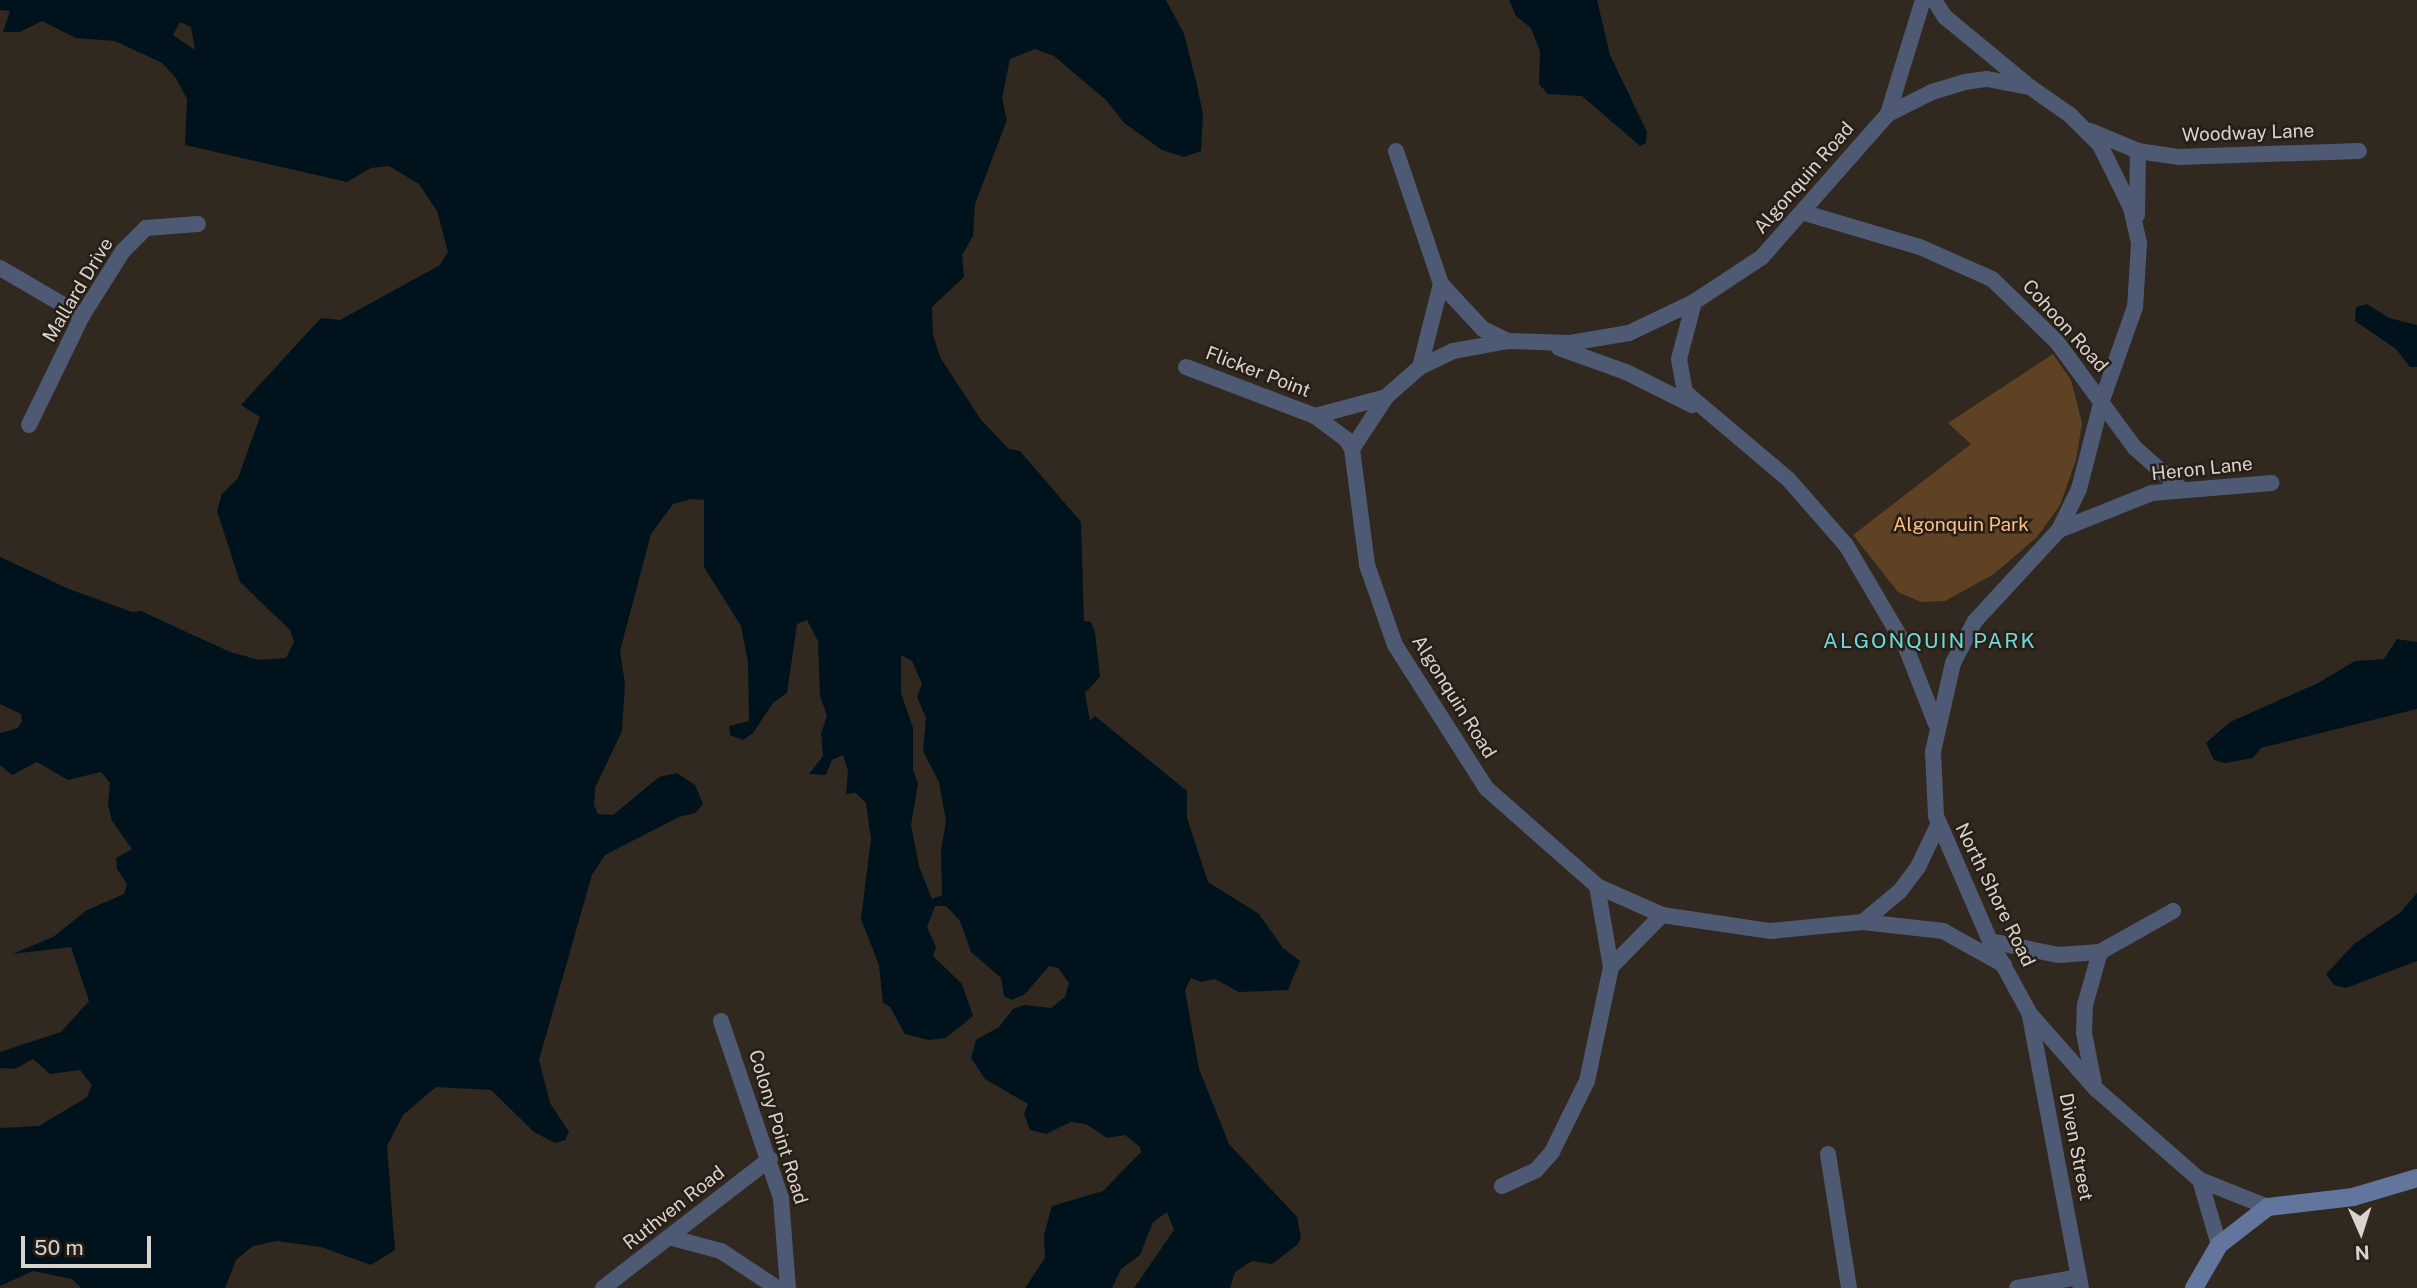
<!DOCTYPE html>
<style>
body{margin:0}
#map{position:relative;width:2417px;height:1288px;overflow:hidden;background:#312820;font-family:"Public Sans",sans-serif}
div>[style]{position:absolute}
.green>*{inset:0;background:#5f4124}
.water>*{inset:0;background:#00131d}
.street>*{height:16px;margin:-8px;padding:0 8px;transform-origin:8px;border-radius:8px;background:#4e5a73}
.secondary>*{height:18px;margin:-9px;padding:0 9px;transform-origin:9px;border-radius:9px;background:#62759c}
span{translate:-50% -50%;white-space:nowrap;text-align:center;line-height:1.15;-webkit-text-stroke:5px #271e16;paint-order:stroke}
.street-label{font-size:19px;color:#d9d3ce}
.park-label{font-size:19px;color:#fdbf87}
.neighbourhood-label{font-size:21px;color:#6ddadb;letter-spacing:2px}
.north{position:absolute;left:2326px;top:1197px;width:70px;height:70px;-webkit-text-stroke:5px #271e16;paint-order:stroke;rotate:177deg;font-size:19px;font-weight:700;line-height:28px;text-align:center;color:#d9d3ce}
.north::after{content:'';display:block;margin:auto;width:24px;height:32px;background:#d9d3ce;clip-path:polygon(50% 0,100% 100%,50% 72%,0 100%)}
.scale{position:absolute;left:21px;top:1236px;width:130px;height:32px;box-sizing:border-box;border:4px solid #d9d3ce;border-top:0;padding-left:9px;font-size:21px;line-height:24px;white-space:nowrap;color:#d9d3ce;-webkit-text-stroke:5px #271e16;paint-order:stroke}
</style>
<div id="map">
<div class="green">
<div style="clip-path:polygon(2053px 354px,2071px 380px,2082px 423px,2076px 460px,2060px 505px,2037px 537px,1994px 574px,1945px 601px,1921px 602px,1898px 592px,1853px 535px,1971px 444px,1948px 423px)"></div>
</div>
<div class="water">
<div style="clip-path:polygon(evenodd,0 0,1166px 0,1184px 34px,1196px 81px,1203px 114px,1201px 151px,1184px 157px,1162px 150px,1124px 123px,1107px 101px,1054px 56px,1035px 49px,1010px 59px,1002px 98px,1007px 120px,975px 204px,973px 236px,962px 255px,964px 277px,932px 307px,933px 335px,940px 357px,981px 420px,1009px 449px,1020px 451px,1081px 522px,1084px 621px,1091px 622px,1095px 632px,1100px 677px,1085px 693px,1090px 721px,1095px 716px,1187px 791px,1187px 818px,1208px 882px,1259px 914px,1283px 948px,1300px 961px,1288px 990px,1239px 992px,1215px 979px,1201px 982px,1191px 978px,1185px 990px,1199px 1069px,1229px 1144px,1297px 1217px,1301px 1238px,1297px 1245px,1272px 1264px,1252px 1261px,1235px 1272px,1230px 1288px,1134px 1288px,1174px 1230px,1167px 1212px,1153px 1222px,1140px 1255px,1121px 1269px,1112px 1288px,1025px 1288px,1045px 1258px,1044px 1235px,1052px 1206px,1103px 1191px,1141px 1152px,1140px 1147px,1125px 1135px,1107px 1138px,1086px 1124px,1071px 1122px,1046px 1134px,1030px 1130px,1024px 1114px,1028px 1104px,985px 1079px,971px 1058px,976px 1040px,999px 1027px,1013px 1009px,1024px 1005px,1051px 1008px,1065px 997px,1069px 983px,1058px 968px,1049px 966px,1025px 994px,1012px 1000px,1004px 996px,1001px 978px,971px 952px,960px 921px,946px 906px,935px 906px,927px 927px,936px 947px,933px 956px,962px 984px,973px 1016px,946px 1038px,929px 1040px,905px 1034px,890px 1007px,883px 1003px,879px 965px,861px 919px,871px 839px,866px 803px,856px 793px,846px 794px,848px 771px,843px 755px,832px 760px,826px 775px,809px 774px,823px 756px,821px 733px,827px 716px,820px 696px,818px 641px,807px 620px,797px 624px,787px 693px,773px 703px,753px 733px,743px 740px,730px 735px,729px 726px,749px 721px,748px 662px,741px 626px,704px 567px,704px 500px,692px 499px,673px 504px,651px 534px,620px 651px,625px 684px,622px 731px,595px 788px,594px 805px,598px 814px,613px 815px,659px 777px,677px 773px,695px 785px,703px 804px,695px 813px,679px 817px,605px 855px,592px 875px,539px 1060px,550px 1103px,569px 1132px,565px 1140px,555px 1143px,534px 1132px,491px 1090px,436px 1087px,403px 1115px,387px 1146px,395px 1250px,371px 1265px,321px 1247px,277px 1241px,253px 1246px,236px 1260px,225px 1288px,81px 1288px,72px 1279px,33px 1271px,0 1286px,0 1128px,39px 1126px,87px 1097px,92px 1085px,80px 1070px,50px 1074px,33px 1059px,15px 1069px,0 1068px,0 1052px,61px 1032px,89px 1001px,71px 947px,12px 954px,53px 937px,87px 910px,124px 894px,127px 884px,117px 869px,116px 858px,132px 849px,112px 821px,108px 805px,110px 783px,101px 772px,68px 780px,37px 762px,12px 775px,0 765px,0 733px,18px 728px,22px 721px,21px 714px,0 704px,0 557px,69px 589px,132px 612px,141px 611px,230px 652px,260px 660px,286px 658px,294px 642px,290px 630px,240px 582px,217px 511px,222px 494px,238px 478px,260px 417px,241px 405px,321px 318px,340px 320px,440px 265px,448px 252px,437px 211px,419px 184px,389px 166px,371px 168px,347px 182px,185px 145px,187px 99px,176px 78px,162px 63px,115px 41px,76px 38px,42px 21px,20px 32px,3px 32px,10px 11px,0 10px,0 0,180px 22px,191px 27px,195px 50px,173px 35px,180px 22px,0 0,901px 655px,912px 661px,922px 684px,917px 697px,926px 718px,923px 751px,939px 782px,946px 821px,941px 850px,942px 895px,932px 899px,919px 866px,911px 825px,918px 783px,913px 770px,913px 728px,901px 693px,901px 655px)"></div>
<div style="clip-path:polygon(1509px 0,1597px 0,1610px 55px,1647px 132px,1646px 143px,1640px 146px,1582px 96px,1548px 94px,1539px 84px,1540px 51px,1531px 28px,1516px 16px)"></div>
<div style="clip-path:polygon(2367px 304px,2389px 318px,2417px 325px,2417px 367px,2410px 367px,2396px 349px,2355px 321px,2356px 307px)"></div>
<div style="clip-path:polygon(2397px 639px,2417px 642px,2417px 709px,2261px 748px,2253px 758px,2225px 763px,2214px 760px,2206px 743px,2230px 722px,2318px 683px,2355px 661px,2384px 659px)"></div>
<div style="clip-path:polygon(2417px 893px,2417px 961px,2346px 988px,2334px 985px,2326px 974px,2354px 944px,2401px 912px)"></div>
</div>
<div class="street">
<div style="left:1923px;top:0;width:119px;rotate:107.1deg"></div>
<div style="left:1888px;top:114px;width:191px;rotate:131.4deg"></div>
<div style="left:1762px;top:257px;width:82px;rotate:146.5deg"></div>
<div style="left:1694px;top:302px;width:72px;rotate:154.5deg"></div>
<div style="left:1629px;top:333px;width:61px;rotate:170.5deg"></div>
<div style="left:1569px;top:343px;width:61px;rotate:-178.1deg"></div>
<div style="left:1508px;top:341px;width:56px;rotate:169.7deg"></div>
<div style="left:1453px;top:351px;width:37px;rotate:154deg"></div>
<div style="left:1420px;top:367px;width:45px;rotate:138.6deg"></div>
<div style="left:1386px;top:397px;width:62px;rotate:123.2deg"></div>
<div style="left:1352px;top:449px;width:117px;rotate:82.6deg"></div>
<div style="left:1367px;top:565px;width:85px;rotate:70.7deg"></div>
<div style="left:1395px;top:645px;width:169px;rotate:57.5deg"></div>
<div style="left:1486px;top:788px;width:148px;rotate:41.4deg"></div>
<div style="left:1597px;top:886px;width:71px;rotate:24deg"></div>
<div style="left:1662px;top:915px;width:110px;rotate:8.4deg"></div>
<div style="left:1771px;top:931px;width:92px;rotate:-5.6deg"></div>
<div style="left:1863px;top:922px;width:81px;rotate:6.4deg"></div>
<div style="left:1943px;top:931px;width:70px;rotate:29.1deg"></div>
<div style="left:1934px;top:0;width:20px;rotate:57deg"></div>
<div style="left:1945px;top:17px;width:104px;rotate:39.5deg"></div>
<div style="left:1888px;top:114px;width:49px;rotate:-26.6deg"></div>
<div style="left:1932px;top:92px;width:34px;rotate:-17deg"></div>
<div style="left:1965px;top:82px;width:22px;rotate:-8deg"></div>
<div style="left:1987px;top:79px;width:44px;rotate:10.5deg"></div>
<div style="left:2030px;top:87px;width:49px;rotate:35deg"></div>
<div style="left:2070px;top:115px;width:42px;rotate:45deg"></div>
<div style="left:2100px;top:145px;width:70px;rotate:63.8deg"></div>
<div style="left:2131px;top:208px;width:37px;rotate:77deg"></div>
<div style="left:2139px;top:244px;width:63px;rotate:93.6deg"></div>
<div style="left:2135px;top:307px;width:99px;rotate:109.5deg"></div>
<div style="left:2102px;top:400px;width:92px;rotate:104.5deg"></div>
<div style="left:2079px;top:489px;width:46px;rotate:116deg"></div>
<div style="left:2059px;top:530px;width:124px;rotate:132.7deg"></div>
<div style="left:1975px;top:621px;width:47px;rotate:117.6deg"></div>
<div style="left:1953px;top:663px;width:91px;rotate:102.7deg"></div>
<div style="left:1933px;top:752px;width:64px;rotate:87.3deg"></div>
<div style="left:1936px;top:816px;width:136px;rotate:66.6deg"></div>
<div style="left:1990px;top:941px;width:83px;rotate:61.3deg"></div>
<div style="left:2030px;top:1014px;width:100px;rotate:48.7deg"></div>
<div style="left:2096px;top:1089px;width:138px;rotate:41.2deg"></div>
<div style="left:2200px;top:1180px;width:73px;rotate:21.7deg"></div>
<div style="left:2090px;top:131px;width:52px;rotate:22.6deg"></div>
<div style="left:2138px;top:151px;width:40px;rotate:8.5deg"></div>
<div style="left:2178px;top:157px;width:181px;rotate:-1.9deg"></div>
<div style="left:1396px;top:151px;width:140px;rotate:71.3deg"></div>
<div style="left:1441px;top:284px;width:62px;rotate:47deg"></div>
<div style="left:1483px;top:329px;width:28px;rotate:26deg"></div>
<div style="left:1805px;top:213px;width:120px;rotate:16.5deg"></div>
<div style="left:1920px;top:247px;width:79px;rotate:24deg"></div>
<div style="left:1992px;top:279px;width:91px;rotate:44.1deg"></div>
<div style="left:2057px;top:342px;width:132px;rotate:53.7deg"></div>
<div style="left:2135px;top:448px;width:60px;rotate:41.6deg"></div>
<div style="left:2137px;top:215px;width:64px;rotate:-89.1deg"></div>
<div style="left:0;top:268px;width:95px;rotate:30.3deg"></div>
<div style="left:1694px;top:302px;width:59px;rotate:104.7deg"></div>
<div style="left:1679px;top:359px;width:34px;rotate:80deg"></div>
<div style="left:1685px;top:392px;width:136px;rotate:40.2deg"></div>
<div style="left:1789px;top:480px;width:86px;rotate:48.8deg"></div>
<div style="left:1846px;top:545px;width:116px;rotate:59.5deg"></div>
<div style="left:1905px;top:645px;width:85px;rotate:68.6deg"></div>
<div style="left:1559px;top:348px;width:71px;rotate:19.7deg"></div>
<div style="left:1626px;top:372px;width:74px;rotate:26.6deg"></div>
<div style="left:1186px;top:367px;width:138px;rotate:20.8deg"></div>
<div style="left:1315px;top:416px;width:73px;rotate:-15deg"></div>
<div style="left:1420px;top:367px;width:86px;rotate:-75.8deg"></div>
<div style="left:1315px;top:416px;width:39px;rotate:37deg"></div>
<div style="left:1346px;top:439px;width:12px;rotate:59deg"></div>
<div style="left:29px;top:425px;width:121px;rotate:-64.1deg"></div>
<div style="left:82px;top:316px;width:77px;rotate:-57.8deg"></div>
<div style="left:123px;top:251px;width:33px;rotate:-45deg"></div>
<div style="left:146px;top:228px;width:52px;rotate:-4.4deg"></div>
<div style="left:2059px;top:530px;width:100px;rotate:-21.7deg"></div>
<div style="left:2152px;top:493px;width:120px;rotate:-4.8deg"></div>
<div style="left:1597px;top:886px;width:82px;rotate:80.2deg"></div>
<div style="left:1863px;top:922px;width:48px;rotate:-40deg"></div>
<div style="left:1900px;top:891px;width:30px;rotate:-53deg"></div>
<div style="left:1918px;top:867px;width:47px;rotate:-64.5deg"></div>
<div style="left:1990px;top:941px;width:69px;rotate:11.6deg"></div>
<div style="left:2058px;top:955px;width:42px;rotate:-4.1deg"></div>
<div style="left:2100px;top:952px;width:84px;rotate:-29.3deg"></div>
<div style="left:2030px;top:1016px;width:277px;rotate:79.4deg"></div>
<div style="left:721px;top:1021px;width:187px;rotate:71.3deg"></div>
<div style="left:781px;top:1198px;width:90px;rotate:85.6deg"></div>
<div style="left:2094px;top:1083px;width:51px;rotate:-101.3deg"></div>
<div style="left:2084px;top:1033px;width:28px;rotate:-88deg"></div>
<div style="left:2085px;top:1005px;width:55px;rotate:-74.2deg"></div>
<div style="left:1828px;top:1154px;width:136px;rotate:81.1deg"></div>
<div style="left:2200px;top:1180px;width:68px;rotate:73.7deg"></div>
<div style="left:1502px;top:1186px;width:38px;rotate:-25deg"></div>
<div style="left:1536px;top:1170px;width:24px;rotate:-48deg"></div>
<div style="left:1552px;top:1152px;width:79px;rotate:-63.8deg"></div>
<div style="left:1587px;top:1081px;width:116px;rotate:-78.1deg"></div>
<div style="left:1611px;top:967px;width:73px;rotate:-45.6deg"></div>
<div style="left:672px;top:1238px;width:51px;rotate:14.9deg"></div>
<div style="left:721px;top:1251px;width:67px;rotate:33.5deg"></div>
<div style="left:603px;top:1288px;width:211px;rotate:-37.7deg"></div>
<div style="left:2017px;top:1288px;width:63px;rotate:-10.1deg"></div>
</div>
<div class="secondary">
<div style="left:2194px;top:1288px;width:50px;rotate:-59.8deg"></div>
<div style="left:2219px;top:1245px;width:62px;rotate:-37.8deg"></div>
<div style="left:2268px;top:1207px;width:86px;rotate:-6.7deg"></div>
<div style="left:2353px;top:1197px;width:67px;rotate:-16.5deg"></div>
</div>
<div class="street-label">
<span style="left:2248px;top:133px;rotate:-2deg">Woodway Lane</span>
<span style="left:1804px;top:178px;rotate:-49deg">Algonquin Road</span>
<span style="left:78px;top:290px;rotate:-59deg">Mallard Drive</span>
<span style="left:2065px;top:326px;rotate:48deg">Cohoon Road</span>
<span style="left:1258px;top:372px;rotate:21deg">Flicker Point</span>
<span style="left:2202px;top:469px;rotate:-6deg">Heron Lane</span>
<span style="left:1454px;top:697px;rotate:58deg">Algonquin Road</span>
<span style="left:1995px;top:895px;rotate:64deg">North Shore Road</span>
<span style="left:778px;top:1127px;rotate:73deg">Colony Point Road</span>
<span style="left:2076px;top:1147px;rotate:79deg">Diven Street</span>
<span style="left:674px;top:1208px;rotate:-38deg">Ruthven Road</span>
</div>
<div class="park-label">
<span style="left:1961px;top:525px">Algonquin Park</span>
</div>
<div class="neighbourhood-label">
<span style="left:1930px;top:641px">ALGONQUIN PARK</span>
</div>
<div class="north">N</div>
<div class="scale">50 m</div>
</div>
